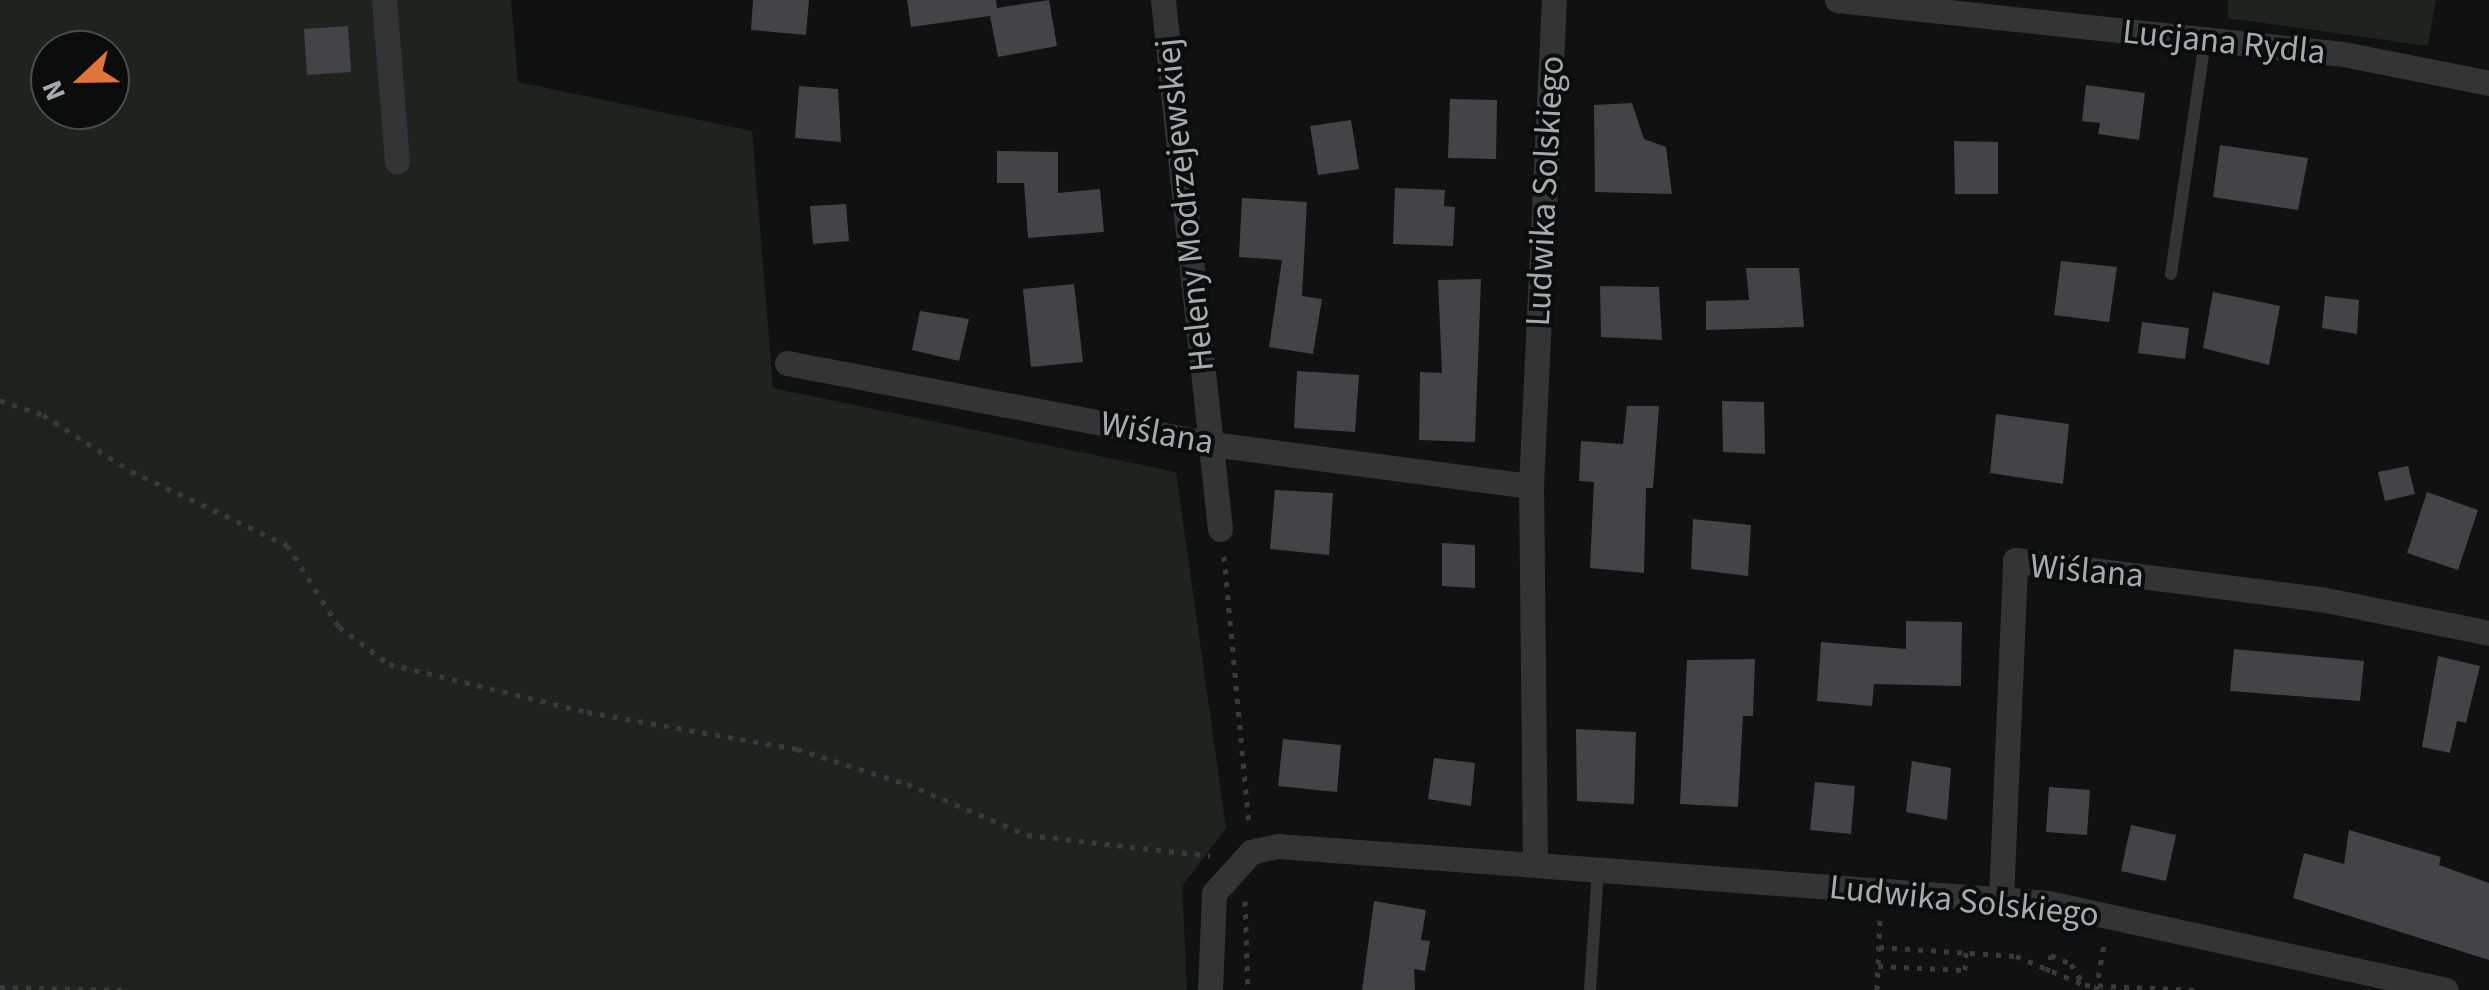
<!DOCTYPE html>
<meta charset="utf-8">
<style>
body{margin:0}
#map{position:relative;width:2489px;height:990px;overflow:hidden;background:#101111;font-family:"Source Sans 3",sans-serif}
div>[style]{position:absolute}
.green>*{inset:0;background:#1e241d}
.building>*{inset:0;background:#424447}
.path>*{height:5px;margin-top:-2.5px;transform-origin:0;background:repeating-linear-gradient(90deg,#383b3d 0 5px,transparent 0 13px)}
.lane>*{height:12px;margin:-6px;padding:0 6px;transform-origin:6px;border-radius:6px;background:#323436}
.street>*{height:25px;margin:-12.5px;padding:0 12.5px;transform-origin:12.5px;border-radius:12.5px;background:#323436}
span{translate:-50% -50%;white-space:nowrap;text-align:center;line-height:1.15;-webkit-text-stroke:8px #0b0c0c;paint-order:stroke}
.street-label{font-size:35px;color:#a3abb1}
.north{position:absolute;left:30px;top:30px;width:100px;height:100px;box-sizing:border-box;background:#0b0c0c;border:2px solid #484c4e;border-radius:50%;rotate:248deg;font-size:28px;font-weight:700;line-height:40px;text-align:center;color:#a3abb1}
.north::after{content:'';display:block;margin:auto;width:35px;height:45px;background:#e17539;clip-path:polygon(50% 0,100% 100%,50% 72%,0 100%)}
</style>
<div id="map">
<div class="green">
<div style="clip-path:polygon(evenodd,0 0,511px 0,518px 82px,752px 131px,773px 388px,1176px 472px,1226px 828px,1182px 886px,1187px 990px,0 990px,0 0,50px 50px,110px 50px,110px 110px,50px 110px,50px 50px)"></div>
<div style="clip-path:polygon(2228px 0,2436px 0,2428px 46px,2228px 18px)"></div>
</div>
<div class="building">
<div style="clip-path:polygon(753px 0,809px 0,806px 35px,751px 30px)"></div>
<div style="clip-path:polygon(907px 0,996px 0,997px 8px,1049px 0,1057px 46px,998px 57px,990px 16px,911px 27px)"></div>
<div style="clip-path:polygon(348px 26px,351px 72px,307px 75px,304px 29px)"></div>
<div style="clip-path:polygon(2086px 85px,2145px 93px,2139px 140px,2098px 134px,2100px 123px,2082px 121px)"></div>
<div style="clip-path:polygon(799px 86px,838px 89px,841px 142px,795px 138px)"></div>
<div style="clip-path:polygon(1450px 99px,1497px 100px,1496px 159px,1448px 158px)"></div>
<div style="clip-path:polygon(1632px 103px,1644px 139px,1666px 147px,1672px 194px,1595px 192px,1594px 105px)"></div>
<div style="clip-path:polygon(1351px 120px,1359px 169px,1318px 175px,1310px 126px)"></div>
<div style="clip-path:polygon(1954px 141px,1998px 142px,1998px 194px,1955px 194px)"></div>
<div style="clip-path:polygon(2220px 145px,2308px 158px,2298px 210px,2213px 197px)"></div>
<div style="clip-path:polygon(997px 151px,1058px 152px,1058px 193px,1100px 189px,1104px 232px,1028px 238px,1024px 183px,997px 183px)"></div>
<div style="clip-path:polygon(1395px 188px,1445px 190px,1444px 206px,1455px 207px,1453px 246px,1393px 244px)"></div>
<div style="clip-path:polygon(1242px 198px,1307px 202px,1302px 296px,1322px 299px,1313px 354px,1269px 347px,1282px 260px,1239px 257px)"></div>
<div style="clip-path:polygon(846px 204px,849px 241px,813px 244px,810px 206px)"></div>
<div style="clip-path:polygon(2061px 261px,2117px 267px,2109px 322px,2054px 315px)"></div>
<div style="clip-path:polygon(1746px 268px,1799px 268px,1804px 327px,1706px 330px,1706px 301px,1749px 300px)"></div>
<div style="clip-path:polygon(1481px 279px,1475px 442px,1419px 440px,1420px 372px,1442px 373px,1438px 280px)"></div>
<div style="clip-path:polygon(1074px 284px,1083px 362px,1031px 367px,1023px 289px)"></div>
<div style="clip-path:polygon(1600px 286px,1659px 287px,1662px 340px,1601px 337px)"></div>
<div style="clip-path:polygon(2213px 292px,2280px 306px,2269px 365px,2203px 348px)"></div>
<div style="clip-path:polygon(2325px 296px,2359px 300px,2357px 334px,2322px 328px)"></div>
<div style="clip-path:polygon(920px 311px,969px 319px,959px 361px,912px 350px)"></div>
<div style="clip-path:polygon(2142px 322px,2189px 328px,2185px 359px,2138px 353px)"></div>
<div style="clip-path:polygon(1297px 371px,1359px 375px,1355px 432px,1294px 428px)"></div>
<div style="clip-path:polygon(1722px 401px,1764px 402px,1765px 454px,1723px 452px)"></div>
<div style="clip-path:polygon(1627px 406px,1659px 406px,1653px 488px,1646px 488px,1644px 573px,1590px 568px,1594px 482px,1579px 481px,1581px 441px,1623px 444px)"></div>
<div style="clip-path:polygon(1996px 414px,2069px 424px,2063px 484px,1990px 473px)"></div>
<div style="clip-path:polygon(2408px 466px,2415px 494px,2385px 501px,2378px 472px)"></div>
<div style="clip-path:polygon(1275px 490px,1333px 493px,1329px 555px,1270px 549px)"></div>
<div style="clip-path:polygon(2427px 492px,2478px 510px,2458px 570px,2407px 553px)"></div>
<div style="clip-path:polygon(1693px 519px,1751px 525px,1748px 576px,1691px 569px)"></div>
<div style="clip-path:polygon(1442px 543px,1475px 545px,1475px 588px,1442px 586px)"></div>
<div style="clip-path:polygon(1906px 621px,1962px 622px,1961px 686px,1874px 684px,1872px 706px,1817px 701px,1821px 642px,1906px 649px)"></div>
<div style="clip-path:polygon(2234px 649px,2364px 661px,2360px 701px,2230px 691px)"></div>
<div style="clip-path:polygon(2438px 656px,2480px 666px,2466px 723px,2457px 721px,2450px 753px,2422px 747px)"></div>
<div style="clip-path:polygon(1755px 659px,1753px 716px,1743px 716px,1738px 807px,1680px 804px,1687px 660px)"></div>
<div style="clip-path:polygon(1576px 729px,1636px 732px,1634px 804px,1577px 801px)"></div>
<div style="clip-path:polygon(1283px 739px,1341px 745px,1337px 792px,1278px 786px)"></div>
<div style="clip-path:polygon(1434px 758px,1475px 763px,1471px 806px,1428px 799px)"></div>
<div style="clip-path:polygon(1912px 761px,1951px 768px,1947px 820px,1906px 812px)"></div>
<div style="clip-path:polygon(1815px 782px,1855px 786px,1851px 834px,1810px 830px)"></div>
<div style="clip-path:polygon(2049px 787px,2090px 790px,2087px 835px,2046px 832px)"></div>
<div style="clip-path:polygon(2131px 825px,2176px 835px,2166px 881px,2121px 871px)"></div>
<div style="clip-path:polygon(2349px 830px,2441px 857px,2439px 865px,2489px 883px,2489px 960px,2293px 898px,2304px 853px,2344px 864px)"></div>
<div style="clip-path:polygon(1374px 901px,1426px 910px,1421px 940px,1430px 941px,1425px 971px,1414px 969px,1415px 990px,1362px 990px)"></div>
</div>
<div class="path">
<div style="left:0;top:400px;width:46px;rotate:19.2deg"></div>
<div style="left:43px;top:415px;width:104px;rotate:32.5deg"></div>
<div style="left:131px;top:471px;width:173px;rotate:25.4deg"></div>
<div style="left:287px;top:545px;width:97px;rotate:57.6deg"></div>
<div style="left:339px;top:627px;width:62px;rotate:36.5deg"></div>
<div style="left:389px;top:664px;width:204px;rotate:13.6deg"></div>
<div style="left:587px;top:712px;width:213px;rotate:10deg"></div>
<div style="left:797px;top:749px;width:115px;rotate:17.7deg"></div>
<div style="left:907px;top:784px;width:130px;rotate:23deg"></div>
<div style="left:1027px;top:835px;width:184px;rotate:6.5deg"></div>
<div style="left:1224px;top:556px;width:269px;rotate:84.7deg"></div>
<div style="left:1245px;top:901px;width:89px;rotate:88.1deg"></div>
<div style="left:1879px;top:947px;width:137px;rotate:3.8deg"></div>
<div style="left:2016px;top:956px;width:75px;rotate:22.8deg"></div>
<div style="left:2085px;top:985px;width:112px;rotate:2.6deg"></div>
<div style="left:1878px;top:966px;width:87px;rotate:2.6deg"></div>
<div style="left:1965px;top:970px;width:18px;rotate:-87deg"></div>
<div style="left:2047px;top:972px;width:17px;rotate:-77deg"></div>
<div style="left:2051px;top:955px;width:22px;rotate:24deg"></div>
<div style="left:2071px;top:964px;width:22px;rotate:58deg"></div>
<div style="left:0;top:987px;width:123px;rotate:1.4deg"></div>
<div style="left:1877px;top:990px;width:72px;rotate:-87.6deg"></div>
<div style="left:2096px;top:990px;width:47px;rotate:-80.1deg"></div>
</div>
<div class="lane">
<div style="left:2171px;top:274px;width:236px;rotate:-81.7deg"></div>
<div style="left:1590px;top:990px;width:122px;rotate:-86.2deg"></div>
</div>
<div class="street">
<div style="left:384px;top:0;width:162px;rotate:85.4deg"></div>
<div style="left:1163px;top:0;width:532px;rotate:83.85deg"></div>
<div style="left:1837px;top:0;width:509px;rotate:6.09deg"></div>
<div style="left:2343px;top:54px;width:149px;rotate:11.2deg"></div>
<div style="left:787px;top:363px;width:432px;rotate:10.8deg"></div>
<div style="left:1211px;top:444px;width:323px;rotate:7.5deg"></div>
<div style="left:1535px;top:863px;width:377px;rotate:-90.6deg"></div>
<div style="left:1531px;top:486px;width:487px;rotate:-87.3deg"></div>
<div style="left:2001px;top:900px;width:340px;rotate:-87.6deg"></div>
<div style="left:2015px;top:560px;width:308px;rotate:7.3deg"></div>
<div style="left:2321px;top:599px;width:171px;rotate:11.4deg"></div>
<div style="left:1210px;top:990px;width:97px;rotate:-87.6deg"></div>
<div style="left:1214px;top:893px;width:55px;rotate:-47.9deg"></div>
<div style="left:1251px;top:852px;width:28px;rotate:-13deg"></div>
<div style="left:1278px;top:846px;width:772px;rotate:4.23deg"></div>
<div style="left:2048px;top:903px;width:407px;rotate:12.3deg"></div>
</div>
<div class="street-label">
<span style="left:2224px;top:42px;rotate:6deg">Lucjana Rydla</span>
<span style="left:1545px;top:191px;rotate:-87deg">Ludwika Solskiego</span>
<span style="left:1185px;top:205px;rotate:-96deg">Heleny Modrzejewskiej</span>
<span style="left:1157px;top:433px;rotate:10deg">Wiślana</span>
<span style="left:2087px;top:571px;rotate:5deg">Wiślana</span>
<span style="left:1964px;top:901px;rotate:6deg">Ludwika Solskiego</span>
</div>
<div class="north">N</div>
</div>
